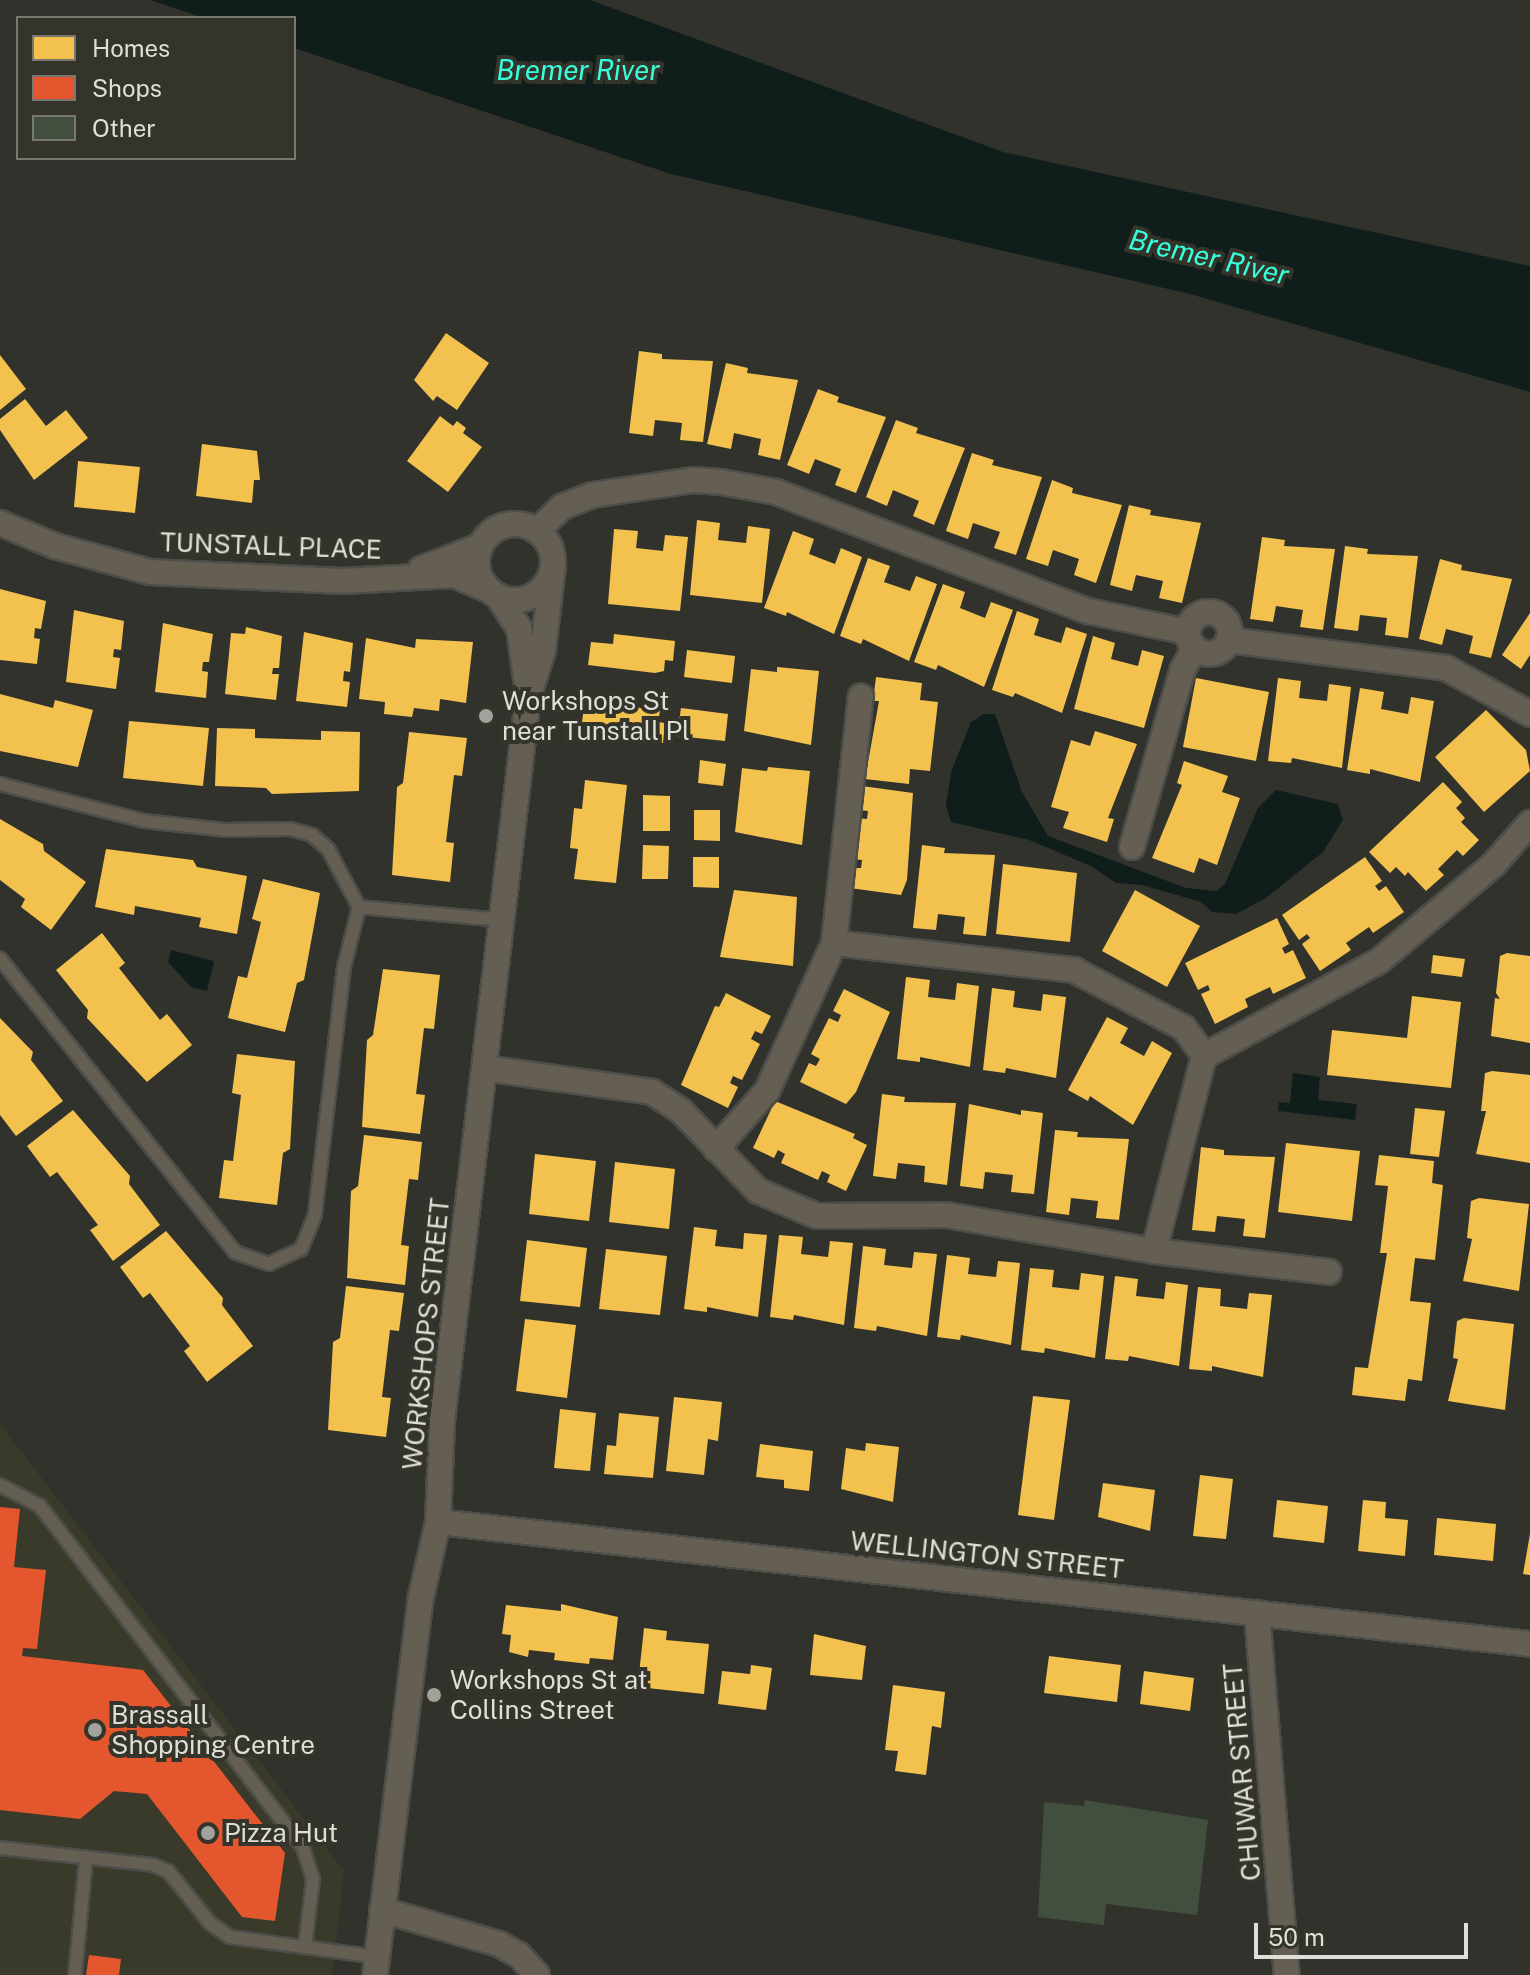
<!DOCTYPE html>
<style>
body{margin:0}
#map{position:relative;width:1530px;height:1975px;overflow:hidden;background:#32322d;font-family:"Public Sans",sans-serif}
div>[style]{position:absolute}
.built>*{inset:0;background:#3a3a2b}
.water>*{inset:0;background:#0f1e1a}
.homes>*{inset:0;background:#f2c14e}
.shops>*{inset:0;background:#e4572e}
.building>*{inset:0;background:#424e3e}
.roads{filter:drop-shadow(2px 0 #4d4d49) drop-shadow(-2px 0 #4d4d49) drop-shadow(0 2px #4d4d49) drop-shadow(0 -2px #4d4d49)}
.lane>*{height:12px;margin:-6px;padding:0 6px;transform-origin:6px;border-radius:6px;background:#645e53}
.street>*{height:24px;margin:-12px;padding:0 12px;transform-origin:12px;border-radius:12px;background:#645e53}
.street>.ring{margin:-12px;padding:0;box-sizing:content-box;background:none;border:24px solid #645e53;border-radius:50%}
.dots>*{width:22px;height:22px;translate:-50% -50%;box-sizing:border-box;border:4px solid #34342b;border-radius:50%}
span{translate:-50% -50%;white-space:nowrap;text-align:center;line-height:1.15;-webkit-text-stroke:8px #34342b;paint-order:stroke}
.street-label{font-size:26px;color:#dfdfd9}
.poi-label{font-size:26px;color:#dfdfd9}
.left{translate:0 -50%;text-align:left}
.water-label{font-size:28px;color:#37fedb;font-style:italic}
.legend{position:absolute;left:16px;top:16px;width:280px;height:144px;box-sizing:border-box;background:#34342b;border:2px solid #787871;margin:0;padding:10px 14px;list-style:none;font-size:24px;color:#dfdfd9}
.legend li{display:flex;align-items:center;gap:16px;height:40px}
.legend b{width:40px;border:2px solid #787871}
.scale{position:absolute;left:1254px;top:1923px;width:214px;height:36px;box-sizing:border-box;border:4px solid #dfdfd9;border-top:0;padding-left:10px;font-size:24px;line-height:28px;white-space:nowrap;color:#dfdfd9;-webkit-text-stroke:6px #34342b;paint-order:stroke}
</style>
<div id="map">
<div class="built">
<div style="clip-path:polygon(0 1424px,344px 1871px,332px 1975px,0 1975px)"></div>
</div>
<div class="water">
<div style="clip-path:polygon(150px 0,590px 0,1003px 152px,1530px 266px,1530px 392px,1190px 294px,671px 174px,294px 48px,294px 18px,204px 18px)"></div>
<div style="clip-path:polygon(984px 714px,995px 714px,1022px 792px,1048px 836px,1186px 888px,1216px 891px,1225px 884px,1258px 808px,1276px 790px,1338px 804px,1343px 820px,1323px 852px,1266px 898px,1236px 914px,1212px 912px,1201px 902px,1142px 885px,1116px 883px,1091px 866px,1029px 840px,951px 822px,946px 806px,951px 772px,971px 722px)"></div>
<div style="clip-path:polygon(171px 950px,214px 961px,207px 991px,191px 987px,168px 962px)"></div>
<div style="clip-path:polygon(1293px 1073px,1320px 1077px,1318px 1100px,1357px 1104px,1355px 1120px,1278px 1111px,1279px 1102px,1290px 1103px)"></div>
</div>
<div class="homes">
<div style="clip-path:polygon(446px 333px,489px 363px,457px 410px,437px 396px,433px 401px,414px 380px)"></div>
<div style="clip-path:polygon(639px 351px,662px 354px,662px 359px,713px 361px,703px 442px,680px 440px,682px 423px,655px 420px,653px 436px,629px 433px)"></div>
<div style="clip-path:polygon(0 355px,26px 389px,0 410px)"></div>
<div style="clip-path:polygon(726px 363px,748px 368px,747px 373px,798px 380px,780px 460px,758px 455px,761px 439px,734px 433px,731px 449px,707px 444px)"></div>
<div style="clip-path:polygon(818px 389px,839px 397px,837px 402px,886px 417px,856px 493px,835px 485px,841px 469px,815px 459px,809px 474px,787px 465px)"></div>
<div style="clip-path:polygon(25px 399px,46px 426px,66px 410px,88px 438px,34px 480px,0 430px,0 419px)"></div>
<div style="clip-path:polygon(440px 416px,453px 426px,457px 421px,466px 428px,463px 433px,482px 447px,448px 492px,407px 461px)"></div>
<div style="clip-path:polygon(896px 420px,918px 428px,916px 433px,965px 448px,934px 525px,913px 516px,919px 501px,893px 490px,887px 506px,866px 497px)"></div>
<div style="clip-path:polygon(202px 444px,257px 451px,260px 480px,254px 480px,252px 503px,196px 496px)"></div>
<div style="clip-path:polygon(972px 453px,994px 460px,992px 465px,1042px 477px,1016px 555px,994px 548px,1000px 532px,973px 523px,968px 539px,946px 531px)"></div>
<div style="clip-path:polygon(78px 461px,140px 467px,135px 513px,74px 507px)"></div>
<div style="clip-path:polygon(1052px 480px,1073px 488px,1072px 493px,1122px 505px,1096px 583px,1074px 575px,1079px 559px,1053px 550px,1048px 566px,1026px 559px)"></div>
<div style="clip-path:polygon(1129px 505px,1151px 510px,1150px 515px,1201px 523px,1182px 603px,1159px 598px,1163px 581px,1136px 575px,1132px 591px,1110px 585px)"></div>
<div style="clip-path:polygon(697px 520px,720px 523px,718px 540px,746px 543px,748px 526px,770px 529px,762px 603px,690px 595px)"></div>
<div style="clip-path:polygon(614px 529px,638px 531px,636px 548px,663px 551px,665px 535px,688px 537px,680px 611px,608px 604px)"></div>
<div style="clip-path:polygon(793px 531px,814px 539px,809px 554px,835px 564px,841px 548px,862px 557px,834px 634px,787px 612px,786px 616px,764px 608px)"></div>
<div style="clip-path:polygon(1262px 537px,1285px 540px,1284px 546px,1335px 549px,1323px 630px,1300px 627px,1303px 610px,1276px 606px,1273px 622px,1250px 619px)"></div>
<div style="clip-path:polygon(1345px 546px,1368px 549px,1367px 554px,1418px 556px,1408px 638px,1385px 635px,1387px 618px,1360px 615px,1358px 631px,1334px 628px)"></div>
<div style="clip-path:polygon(868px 558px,890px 566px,884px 582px,910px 591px,916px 576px,937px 584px,909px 661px,863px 639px,861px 644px,840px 636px)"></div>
<div style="clip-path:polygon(1440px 559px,1462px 565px,1461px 570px,1512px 579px,1491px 658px,1469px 653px,1473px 636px,1446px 629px,1442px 645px,1419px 639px)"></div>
<div style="clip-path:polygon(943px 584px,965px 592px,960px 608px,985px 618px,991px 602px,1013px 610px,984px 687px,938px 665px,936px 670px,914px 662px)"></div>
<div style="clip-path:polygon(0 589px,46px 601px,41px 629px,35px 628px,34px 638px,40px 639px,37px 664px,0 660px)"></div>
<div style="clip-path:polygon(74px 610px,124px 621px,121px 650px,114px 649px,113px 657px,120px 658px,116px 689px,66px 682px)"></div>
<div style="clip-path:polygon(1017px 611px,1039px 619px,1034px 635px,1061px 643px,1066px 627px,1087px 634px,1062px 713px,1015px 693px,1013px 697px,992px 690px)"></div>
<div style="clip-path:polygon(1530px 613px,1530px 655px,1521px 669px,1502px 655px)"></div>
<div style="clip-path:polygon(163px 623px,213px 634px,209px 662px,203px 662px,202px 671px,208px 672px,206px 698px,155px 692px)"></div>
<div style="clip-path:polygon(246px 627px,282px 636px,279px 668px,273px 668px,272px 674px,279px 674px,276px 700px,225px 694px,231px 633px,245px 634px)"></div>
<div style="clip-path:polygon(304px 632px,353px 643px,350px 672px,344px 671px,343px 681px,350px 682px,347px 707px,296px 701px)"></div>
<div style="clip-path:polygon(614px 634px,675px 641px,673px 661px,665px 660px,664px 671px,655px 673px,588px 665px,591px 642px,613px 644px)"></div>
<div style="clip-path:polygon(1093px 636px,1115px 643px,1111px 659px,1138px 666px,1142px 650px,1164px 656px,1144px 728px,1074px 709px)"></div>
<div style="clip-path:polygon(366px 638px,415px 648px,416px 639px,473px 642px,466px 703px,440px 699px,439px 711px,414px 708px,412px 717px,384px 714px,385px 702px,359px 699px)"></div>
<div style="clip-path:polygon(687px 650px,735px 656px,732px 683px,684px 677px)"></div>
<div style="clip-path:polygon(777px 667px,819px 671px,811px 745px,744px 731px,751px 669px,777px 672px)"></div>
<div style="clip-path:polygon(876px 677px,922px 683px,920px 700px,938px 702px,930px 771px,910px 769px,909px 784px,865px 779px,879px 701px,873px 701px)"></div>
<div style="clip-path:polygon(1196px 678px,1269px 692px,1256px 761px,1183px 747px)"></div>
<div style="clip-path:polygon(1278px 678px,1301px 681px,1299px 698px,1327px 701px,1329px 684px,1351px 687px,1342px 768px,1292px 758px,1291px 763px,1268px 761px)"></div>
<div style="clip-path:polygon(1360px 688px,1384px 692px,1381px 709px,1408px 714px,1411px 697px,1434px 701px,1420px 782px,1370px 769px,1370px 774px,1347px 770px)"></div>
<div style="clip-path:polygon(0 694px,53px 708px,55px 700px,93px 710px,78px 767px,0 751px)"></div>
<div style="clip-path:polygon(585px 699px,660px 711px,658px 722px,665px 723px,663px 743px,602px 736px,604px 725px,582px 722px)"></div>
<div style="clip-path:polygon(681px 708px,728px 714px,725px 741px,677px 736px)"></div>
<div style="clip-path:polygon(1486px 710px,1526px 750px,1530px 771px,1484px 812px,1435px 757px)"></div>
<div style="clip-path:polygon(129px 721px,209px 728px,203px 786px,123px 778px)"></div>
<div style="clip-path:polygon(217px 728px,255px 729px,255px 738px,321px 740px,321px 731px,360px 732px,359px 791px,272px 794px,266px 788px,215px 786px)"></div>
<div style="clip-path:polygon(1095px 731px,1137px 744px,1108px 818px,1114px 819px,1107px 842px,1063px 828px,1069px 812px,1051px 807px,1071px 740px,1090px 746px)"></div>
<div style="clip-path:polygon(409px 732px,467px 738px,462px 776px,454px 775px,446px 842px,454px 843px,450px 882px,392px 875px,397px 787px,403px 783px)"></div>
<div style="clip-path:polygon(700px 760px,726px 764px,723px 786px,698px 783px)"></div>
<div style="clip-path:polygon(1184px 761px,1228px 776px,1222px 792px,1240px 798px,1217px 865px,1199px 858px,1194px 873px,1152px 858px,1182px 785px,1177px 783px)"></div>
<div style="clip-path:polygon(768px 767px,810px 771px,802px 845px,735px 832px,742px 768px,767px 771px)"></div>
<div style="clip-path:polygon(585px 780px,627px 785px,616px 883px,574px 879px,578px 849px,570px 848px,574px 808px,582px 809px)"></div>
<div style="clip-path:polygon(1443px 782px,1462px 802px,1456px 808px,1465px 818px,1461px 822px,1479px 840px,1463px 856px,1457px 850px,1438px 869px,1444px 875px,1426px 891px,1408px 872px,1405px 876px,1396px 867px,1390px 873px,1369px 852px)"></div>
<div style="clip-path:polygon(862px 786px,913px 793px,907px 880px,901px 895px,850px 888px,853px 868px,861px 868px,862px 860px,852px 859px,857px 818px,867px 819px,868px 811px,859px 810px)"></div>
<div style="clip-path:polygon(643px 795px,670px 796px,670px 831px,643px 831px)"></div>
<div style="clip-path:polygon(694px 810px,720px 810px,720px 841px,694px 840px)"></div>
<div style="clip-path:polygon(0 819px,43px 844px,44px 851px,86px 882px,51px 930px,21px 907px,25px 899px,0 880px)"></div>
<div style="clip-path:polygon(643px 845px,669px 846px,668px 879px,642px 879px)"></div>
<div style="clip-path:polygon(922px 845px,945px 848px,944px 853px,995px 855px,986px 936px,963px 934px,965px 917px,938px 914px,936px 930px,913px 928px)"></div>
<div style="clip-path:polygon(106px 849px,193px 860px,197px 867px,247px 876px,237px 934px,199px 927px,201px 918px,135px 906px,134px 915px,95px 907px)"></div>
<div style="clip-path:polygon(693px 857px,719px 857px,719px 888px,693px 887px)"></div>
<div style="clip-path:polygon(1365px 857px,1382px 881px,1375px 886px,1379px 891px,1386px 886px,1404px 912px,1373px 933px,1369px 927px,1346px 943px,1351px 950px,1320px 971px,1302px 944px,1310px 938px,1307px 934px,1299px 940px,1282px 915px)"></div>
<div style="clip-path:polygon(1003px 864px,1077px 873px,1070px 942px,996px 934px)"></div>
<div style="clip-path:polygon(263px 879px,320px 893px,304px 980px,297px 983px,285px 1032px,228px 1018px,238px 976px,247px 978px,261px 922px,252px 919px)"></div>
<div style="clip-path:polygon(734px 890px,797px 897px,793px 966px,720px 957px)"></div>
<div style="clip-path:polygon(1135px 890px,1200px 926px,1167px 987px,1102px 951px)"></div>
<div style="clip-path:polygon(1277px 918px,1289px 944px,1282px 948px,1285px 954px,1293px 950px,1306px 978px,1273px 994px,1270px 987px,1245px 999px,1248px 1007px,1215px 1024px,1201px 994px,1210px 990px,1208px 985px,1198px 990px,1185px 963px)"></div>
<div style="clip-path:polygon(102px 933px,125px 963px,119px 968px,160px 1020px,167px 1014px,192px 1045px,147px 1082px,87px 1018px,88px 1010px,56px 970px)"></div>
<div style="clip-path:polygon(1507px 953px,1530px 956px,1530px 1043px,1491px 1036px,1495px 998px,1500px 999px,1496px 993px,1500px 956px)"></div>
<div style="clip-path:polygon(1433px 955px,1465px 959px,1462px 977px,1431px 973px)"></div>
<div style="clip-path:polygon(383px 969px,440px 975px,434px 1029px,424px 1028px,416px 1094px,425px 1095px,420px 1134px,362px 1127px,367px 1040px,373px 1035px)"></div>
<div style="clip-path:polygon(906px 977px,930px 980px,928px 997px,955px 1000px,957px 983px,979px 986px,970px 1067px,920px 1057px,920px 1062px,897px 1059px)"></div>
<div style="clip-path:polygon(992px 988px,1015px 991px,1013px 1007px,1041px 1011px,1043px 994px,1066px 997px,1056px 1078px,1006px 1068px,1005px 1073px,983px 1070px)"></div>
<div style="clip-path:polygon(844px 989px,890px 1012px,856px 1092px,846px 1104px,800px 1082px,809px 1063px,816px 1066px,820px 1059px,811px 1054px,829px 1018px,838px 1022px,841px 1015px,833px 1011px)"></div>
<div style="clip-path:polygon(726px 993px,771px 1016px,762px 1034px,755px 1031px,751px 1039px,760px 1044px,742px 1080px,733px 1076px,730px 1083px,738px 1087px,728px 1108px,681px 1085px,715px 1006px,719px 1007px)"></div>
<div style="clip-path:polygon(1412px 996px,1461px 1002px,1451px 1088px,1327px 1075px,1332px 1030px,1407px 1038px)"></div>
<div style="clip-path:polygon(1107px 1017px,1128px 1028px,1120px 1043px,1144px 1056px,1152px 1041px,1172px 1053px,1133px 1125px,1090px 1096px,1088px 1101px,1068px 1090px)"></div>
<div style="clip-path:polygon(0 1018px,33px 1052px,31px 1060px,63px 1101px,16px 1136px,0 1115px)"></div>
<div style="clip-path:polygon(237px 1054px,295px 1061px,290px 1149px,283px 1153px,277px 1205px,219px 1198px,224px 1160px,233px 1161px,241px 1095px,232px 1093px)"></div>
<div style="clip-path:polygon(1492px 1071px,1530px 1075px,1530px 1163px,1476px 1154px,1486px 1111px,1481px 1111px,1485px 1073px)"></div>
<div style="clip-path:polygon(882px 1094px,905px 1097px,904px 1102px,956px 1103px,947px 1185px,924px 1182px,925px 1166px,898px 1163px,896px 1179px,873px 1176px)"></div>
<div style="clip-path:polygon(775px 1101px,855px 1134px,853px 1138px,867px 1145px,846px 1191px,827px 1182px,830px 1175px,822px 1171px,818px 1180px,781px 1163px,785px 1154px,778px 1150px,774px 1158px,753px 1148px)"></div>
<div style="clip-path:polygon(969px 1104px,1021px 1115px,1021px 1110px,1043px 1113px,1034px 1194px,1011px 1192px,1013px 1175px,985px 1172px,983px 1189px,960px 1186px)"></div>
<div style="clip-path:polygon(1415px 1108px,1445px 1111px,1439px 1157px,1410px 1154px)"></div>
<div style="clip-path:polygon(73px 1110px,130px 1176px,129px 1184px,160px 1225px,113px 1261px,90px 1230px,98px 1225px,57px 1172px,50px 1177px,27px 1146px)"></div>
<div style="clip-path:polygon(1055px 1130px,1078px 1132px,1077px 1137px,1129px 1139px,1119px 1220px,1096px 1218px,1098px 1201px,1071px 1198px,1069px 1215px,1046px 1212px)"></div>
<div style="clip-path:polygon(364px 1135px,422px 1142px,418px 1180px,409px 1179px,401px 1245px,409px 1246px,405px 1285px,347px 1278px,351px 1191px,358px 1186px)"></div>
<div style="clip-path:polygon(1286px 1143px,1360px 1151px,1352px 1221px,1278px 1212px)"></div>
<div style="clip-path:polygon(1201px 1147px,1224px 1150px,1224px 1155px,1275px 1157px,1265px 1238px,1243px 1236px,1245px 1219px,1217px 1216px,1215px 1232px,1192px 1230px)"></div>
<div style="clip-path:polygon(535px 1154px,596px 1161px,589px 1221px,529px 1214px)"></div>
<div style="clip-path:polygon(1379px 1155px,1434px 1161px,1432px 1183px,1443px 1185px,1435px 1260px,1415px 1258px,1410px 1301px,1431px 1303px,1422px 1381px,1408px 1379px,1405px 1401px,1352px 1395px,1355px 1367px,1368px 1368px,1387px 1253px,1380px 1253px,1388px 1186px,1375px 1185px)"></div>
<div style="clip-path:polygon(615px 1162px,675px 1169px,669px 1229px,609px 1222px)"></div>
<div style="clip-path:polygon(1479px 1198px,1529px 1204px,1519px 1291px,1463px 1281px,1472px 1239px,1467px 1238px,1471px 1201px)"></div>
<div style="clip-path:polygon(694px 1227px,717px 1230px,715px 1246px,743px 1249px,744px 1233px,767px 1235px,758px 1317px,707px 1307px,707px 1312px,684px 1309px)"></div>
<div style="clip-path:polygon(166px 1231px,223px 1298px,222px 1305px,253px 1346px,207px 1382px,184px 1351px,190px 1346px,150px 1293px,143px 1298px,120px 1267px)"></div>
<div style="clip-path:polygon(779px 1235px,803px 1237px,801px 1254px,828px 1257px,830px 1241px,853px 1243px,844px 1325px,794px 1315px,793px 1320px,770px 1317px)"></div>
<div style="clip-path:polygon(527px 1240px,587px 1248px,580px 1307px,520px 1301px)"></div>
<div style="clip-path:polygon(863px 1246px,886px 1249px,884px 1265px,912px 1268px,914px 1252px,937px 1254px,927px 1336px,877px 1326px,876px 1331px,854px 1328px)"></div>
<div style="clip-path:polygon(606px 1249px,667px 1256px,660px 1315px,599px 1309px)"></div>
<div style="clip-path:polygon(947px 1255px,970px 1258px,968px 1274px,996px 1277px,998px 1261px,1020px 1263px,1011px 1345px,961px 1335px,960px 1340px,937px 1337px)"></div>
<div style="clip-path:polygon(1030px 1268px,1054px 1270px,1052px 1287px,1079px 1290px,1081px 1273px,1104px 1276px,1095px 1358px,1045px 1348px,1044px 1353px,1021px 1350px)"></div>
<div style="clip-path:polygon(1115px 1276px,1138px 1279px,1136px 1296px,1164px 1299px,1166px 1282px,1188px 1285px,1179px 1366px,1129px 1356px,1128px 1361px,1105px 1359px)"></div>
<div style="clip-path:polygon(346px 1286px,404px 1293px,399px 1331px,390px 1330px,382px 1397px,391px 1398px,386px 1437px,328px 1430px,333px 1342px,340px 1338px)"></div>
<div style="clip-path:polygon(1198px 1287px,1221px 1289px,1220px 1306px,1247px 1309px,1249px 1293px,1272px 1295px,1263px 1377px,1212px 1366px,1212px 1371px,1189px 1369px)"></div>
<div style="clip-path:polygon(1464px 1318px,1514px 1324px,1505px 1410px,1448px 1401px,1458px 1359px,1453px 1358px,1457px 1321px)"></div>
<div style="clip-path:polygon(525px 1319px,576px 1325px,567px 1398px,516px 1391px)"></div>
<div style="clip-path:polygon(1033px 1396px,1070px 1400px,1054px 1520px,1018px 1515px)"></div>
<div style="clip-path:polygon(674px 1397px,722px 1402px,718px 1441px,708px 1439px,704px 1475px,666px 1471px)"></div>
<div style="clip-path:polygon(560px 1409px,596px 1413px,590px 1471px,554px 1468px)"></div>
<div style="clip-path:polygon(619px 1413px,659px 1417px,653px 1478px,604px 1474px,607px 1445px,616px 1446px)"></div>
<div style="clip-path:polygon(866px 1443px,899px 1447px,893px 1502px,841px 1489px,846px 1448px,865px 1451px)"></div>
<div style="clip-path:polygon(760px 1444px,813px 1451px,809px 1491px,784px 1488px,784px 1480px,756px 1477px)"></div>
<div style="clip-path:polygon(1200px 1475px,1233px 1479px,1226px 1539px,1193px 1536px)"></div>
<div style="clip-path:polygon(1103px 1483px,1155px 1490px,1150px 1531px,1098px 1517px)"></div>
<div style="clip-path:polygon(1277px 1500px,1328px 1506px,1324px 1543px,1273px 1537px)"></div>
<div style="clip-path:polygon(1363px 1500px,1386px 1502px,1385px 1518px,1408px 1520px,1405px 1556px,1358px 1551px)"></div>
<div style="clip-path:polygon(1437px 1518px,1496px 1524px,1493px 1561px,1434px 1555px)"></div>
<div style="clip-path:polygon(1530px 1534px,1530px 1575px,1523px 1574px)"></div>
<div style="clip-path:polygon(561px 1604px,618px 1617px,613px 1660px,590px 1658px,589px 1664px,554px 1660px,555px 1653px,529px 1650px,528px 1657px,509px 1652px,511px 1635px,502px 1634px,506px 1605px,561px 1611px)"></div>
<div style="clip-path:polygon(644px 1628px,667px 1631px,666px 1640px,709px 1644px,704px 1694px,647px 1688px,649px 1674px,639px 1674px)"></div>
<div style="clip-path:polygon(814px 1634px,866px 1646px,862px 1680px,810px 1675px)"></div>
<div style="clip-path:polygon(1049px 1656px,1121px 1665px,1117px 1702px,1044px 1693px)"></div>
<div style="clip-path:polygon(751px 1665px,772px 1668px,766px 1710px,718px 1704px,722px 1671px,750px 1674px)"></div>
<div style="clip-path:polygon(1144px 1671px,1194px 1678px,1190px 1711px,1140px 1704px)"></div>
<div style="clip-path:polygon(893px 1685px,945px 1692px,941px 1728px,932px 1726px,926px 1775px,895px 1771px,898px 1751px,885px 1750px)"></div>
</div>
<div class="shops">
<div style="clip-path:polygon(0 1507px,20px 1509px,14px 1567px,46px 1570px,37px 1649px,23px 1648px,22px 1656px,143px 1670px,285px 1853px,275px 1921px,242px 1917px,147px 1794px,114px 1791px,80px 1819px,0 1810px)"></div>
<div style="clip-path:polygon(89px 1955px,121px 1959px,119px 1975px,86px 1975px)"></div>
</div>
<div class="building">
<div style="clip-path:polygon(1085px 1800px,1208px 1820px,1197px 1915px,1106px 1904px,1104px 1925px,1038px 1917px,1044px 1802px,1084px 1806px)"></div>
</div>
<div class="roads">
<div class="lane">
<div style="left:0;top:784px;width:149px;rotate:14.4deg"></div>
<div style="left:144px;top:821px;width:81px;rotate:6.3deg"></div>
<div style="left:225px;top:830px;width:65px;rotate:-0.9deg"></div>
<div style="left:290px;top:829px;width:23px;rotate:15deg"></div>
<div style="left:312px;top:835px;width:21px;rotate:41deg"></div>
<div style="left:328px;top:849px;width:66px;rotate:61.9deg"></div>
<div style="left:359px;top:907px;width:62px;rotate:104deg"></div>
<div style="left:344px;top:967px;width:250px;rotate:96.7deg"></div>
<div style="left:315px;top:1215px;width:37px;rotate:112deg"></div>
<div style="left:301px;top:1249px;width:35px;rotate:155deg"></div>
<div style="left:269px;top:1264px;width:36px;rotate:-161deg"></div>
<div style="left:235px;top:1252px;width:376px;rotate:-128.7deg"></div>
<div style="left:359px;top:907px;width:143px;rotate:5.2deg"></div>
<div style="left:0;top:1485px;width:45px;rotate:27.7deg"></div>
<div style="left:40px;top:1506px;width:431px;rotate:52.4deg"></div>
<div style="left:303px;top:1848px;width:33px;rotate:72deg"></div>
<div style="left:313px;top:1879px;width:68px;rotate:96.7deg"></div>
<div style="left:0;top:1848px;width:154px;rotate:6.3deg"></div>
<div style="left:153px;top:1865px;width:16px;rotate:22deg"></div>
<div style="left:168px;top:1871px;width:67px;rotate:51.1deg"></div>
<div style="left:210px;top:1923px;width:24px;rotate:35deg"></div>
<div style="left:230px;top:1937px;width:148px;rotate:7.7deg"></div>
<div style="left:75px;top:1975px;width:118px;rotate:-84.6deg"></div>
</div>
<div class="street">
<div style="left:0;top:523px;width:60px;rotate:22.7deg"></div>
<div style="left:55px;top:546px;width:98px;rotate:15.3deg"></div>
<div style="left:150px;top:572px;width:193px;rotate:2.7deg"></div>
<div style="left:343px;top:581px;width:111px;rotate:-3.1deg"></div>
<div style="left:454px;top:575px;width:38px;rotate:23deg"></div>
<div class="ring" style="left:477px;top:524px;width:52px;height:52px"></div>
<div style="left:537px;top:531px;width:35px;rotate:-44deg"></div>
<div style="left:562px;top:507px;width:32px;rotate:-22deg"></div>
<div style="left:592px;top:495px;width:102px;rotate:-8.4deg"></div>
<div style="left:693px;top:480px;width:28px;rotate:4deg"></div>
<div style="left:721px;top:482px;width:56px;rotate:10.3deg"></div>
<div style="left:776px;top:492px;width:334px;rotate:20.9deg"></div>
<div style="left:1088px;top:611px;width:102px;rotate:11.9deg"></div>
<div style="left:421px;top:569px;width:64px;rotate:-21deg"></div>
<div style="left:498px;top:596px;width:38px;rotate:57deg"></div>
<div style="left:519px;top:628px;width:59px;rotate:82.1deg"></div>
<div class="ring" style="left:1188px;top:612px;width:18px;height:18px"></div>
<div style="left:1228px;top:640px;width:220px;rotate:7.3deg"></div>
<div style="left:1446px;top:668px;width:96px;rotate:28.7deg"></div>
<div style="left:1132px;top:847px;width:183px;rotate:-74.1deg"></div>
<div style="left:1182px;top:671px;width:26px;rotate:-61deg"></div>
<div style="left:834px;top:943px;width:242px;rotate:6.4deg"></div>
<div style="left:1074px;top:970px;width:124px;rotate:27.8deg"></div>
<div style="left:1184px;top:1028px;width:34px;rotate:54deg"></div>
<div style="left:1204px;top:1056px;width:201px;rotate:104.4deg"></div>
<div style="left:1204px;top:1056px;width:199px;rotate:-28.5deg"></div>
<div style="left:1379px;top:961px;width:150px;rotate:-40.1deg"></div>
<div style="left:1494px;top:864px;width:55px;rotate:-48.7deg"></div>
<div style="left:484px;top:1068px;width:170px;rotate:8.1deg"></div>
<div style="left:652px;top:1092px;width:35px;rotate:33deg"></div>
<div style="left:681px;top:1111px;width:111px;rotate:46.1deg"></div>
<div style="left:758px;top:1191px;width:64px;rotate:23deg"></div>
<div style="left:817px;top:1216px;width:129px;rotate:-0.4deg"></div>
<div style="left:946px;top:1215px;width:211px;rotate:9.8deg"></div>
<div style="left:1154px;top:1251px;width:176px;rotate:6.8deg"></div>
<div style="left:716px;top:1149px;width:77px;rotate:-48.7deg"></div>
<div style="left:767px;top:1091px;width:162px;rotate:-65.6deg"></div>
<div style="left:834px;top:943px;width:248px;rotate:-83.8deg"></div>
<div style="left:438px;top:1522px;width:1099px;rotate:6.37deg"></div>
<div style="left:1257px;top:1613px;width:363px;rotate:85.3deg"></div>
<div style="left:382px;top:1910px;width:122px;rotate:16.2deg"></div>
<div style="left:499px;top:1944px;width:23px;rotate:29deg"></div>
<div style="left:519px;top:1955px;width:27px;rotate:48deg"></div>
<div style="left:375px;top:1975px;width:381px;rotate:-83.1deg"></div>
<div style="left:421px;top:1597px;width:77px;rotate:-77.2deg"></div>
<div style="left:438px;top:1522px;width:100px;rotate:-87.7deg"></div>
<div style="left:442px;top:1422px;width:729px;rotate:-83.23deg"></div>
<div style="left:528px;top:698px;width:50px;rotate:-72.6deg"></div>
<div style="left:543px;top:650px;width:85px;rotate:-83.2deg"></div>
</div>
</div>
<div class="dots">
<div style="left:486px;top:716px;background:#a2a29d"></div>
<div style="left:434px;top:1695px;background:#a2a29d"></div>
<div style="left:95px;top:1730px;background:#a2a29d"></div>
<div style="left:208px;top:1833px;background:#a2a29d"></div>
</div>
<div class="street-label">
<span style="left:271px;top:546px;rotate:2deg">TUNSTALL PLACE</span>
<span style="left:426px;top:1334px;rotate:-84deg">WORKSHOPS STREET</span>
<span style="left:987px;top:1555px;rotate:6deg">WELLINGTON STREET</span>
<span style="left:1242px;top:1772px;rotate:-95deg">CHUWAR STREET</span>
</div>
<div class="poi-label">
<span class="left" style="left:502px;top:716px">Workshops St<br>near Tunstall Pl</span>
<span class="left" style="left:450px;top:1695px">Workshops St at<br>Collins Street</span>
<span class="left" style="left:111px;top:1730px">Brassall<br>Shopping Centre</span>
<span class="left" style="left:224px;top:1833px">Pizza Hut</span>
</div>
<div class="water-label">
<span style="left:578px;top:70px">Bremer River</span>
<span style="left:1209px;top:257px;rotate:13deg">Bremer River</span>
</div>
<ul class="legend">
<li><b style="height:22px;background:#f2c14e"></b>Homes</li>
<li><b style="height:22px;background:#e4572e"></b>Shops</li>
<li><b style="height:22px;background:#424e3e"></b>Other</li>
</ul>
<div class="scale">50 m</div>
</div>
